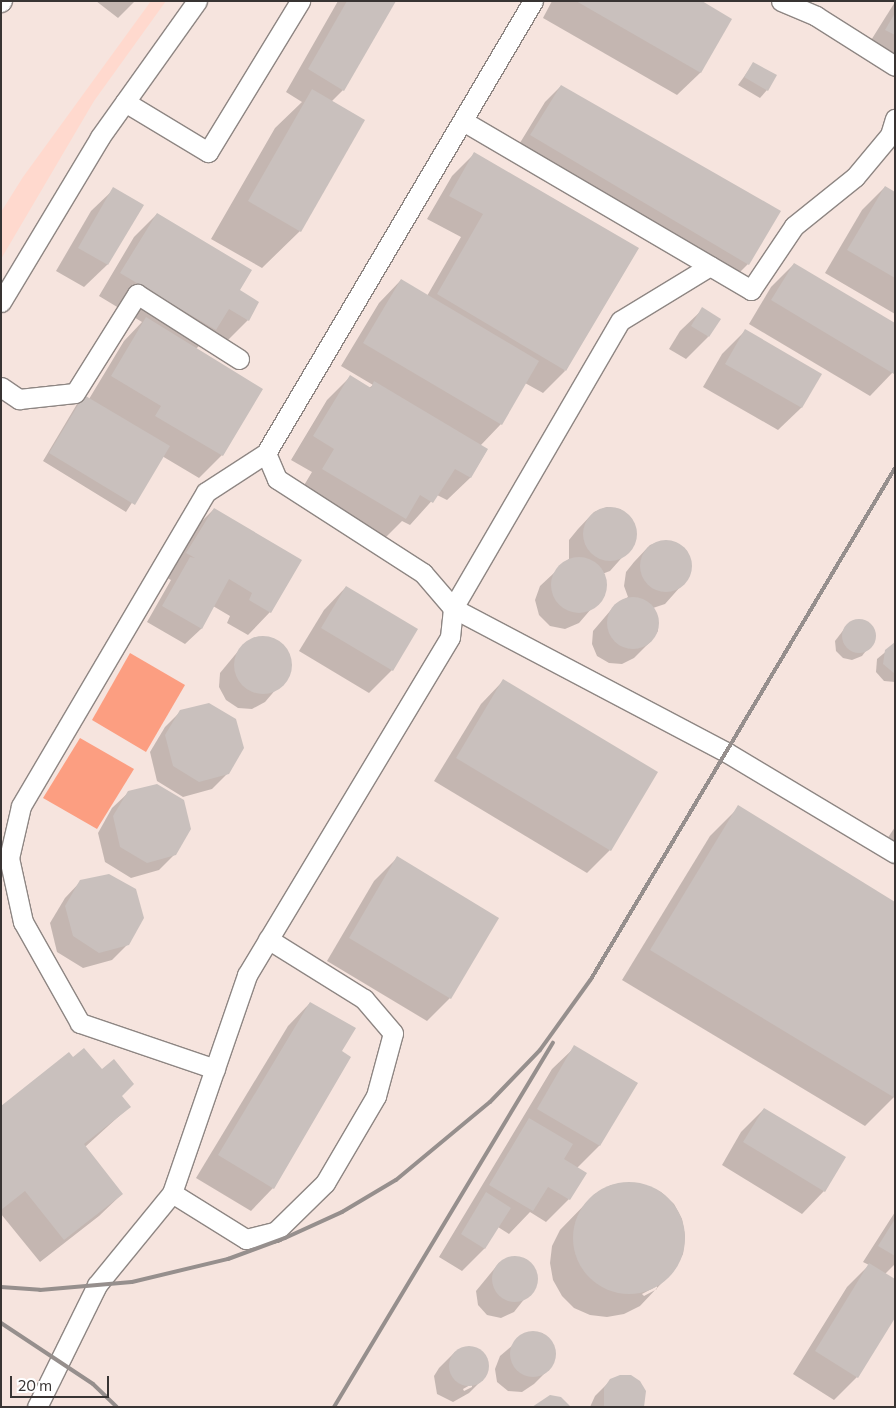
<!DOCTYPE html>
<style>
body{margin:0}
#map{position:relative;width:896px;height:1408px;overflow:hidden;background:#fdf3f0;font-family:Commissioner,sans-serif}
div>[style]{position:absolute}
.built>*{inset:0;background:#f6e4de}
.green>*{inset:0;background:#ffd9ce}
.water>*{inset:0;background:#fc9e81}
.shadow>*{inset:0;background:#0003}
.building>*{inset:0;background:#c9c0bd}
.round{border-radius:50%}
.roads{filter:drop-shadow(1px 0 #8e8683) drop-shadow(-1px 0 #8e8683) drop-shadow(0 1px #8e8683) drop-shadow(0 -1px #8e8683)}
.lane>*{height:19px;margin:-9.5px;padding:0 9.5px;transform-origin:9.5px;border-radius:9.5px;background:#fff}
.rail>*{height:4px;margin:-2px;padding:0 2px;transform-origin:2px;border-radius:2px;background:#968f8d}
span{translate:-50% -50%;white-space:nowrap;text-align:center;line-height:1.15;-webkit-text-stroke:4px #fff;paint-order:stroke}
.frame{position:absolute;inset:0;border:2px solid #383433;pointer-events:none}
.scale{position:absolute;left:10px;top:1376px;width:99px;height:22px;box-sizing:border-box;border:2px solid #383433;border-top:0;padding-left:6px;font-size:15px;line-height:18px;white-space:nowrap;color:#383433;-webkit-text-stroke:4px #fff;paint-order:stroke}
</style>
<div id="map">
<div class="built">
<div style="clip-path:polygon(1px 1px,895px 1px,895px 1407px,1px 1407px)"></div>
</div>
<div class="green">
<div style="clip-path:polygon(151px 1px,166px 1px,94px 101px,1px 259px,1px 212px,23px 177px)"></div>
</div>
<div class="water">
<div style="clip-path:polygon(130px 653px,185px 685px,146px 752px,92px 720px)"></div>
<div style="clip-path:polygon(80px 738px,134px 769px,97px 829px,43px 798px)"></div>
</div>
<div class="shadow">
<div style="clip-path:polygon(96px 1px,135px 1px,118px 18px)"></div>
<div style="clip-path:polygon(338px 1px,395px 1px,343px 90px,331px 102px,300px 231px,262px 268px,211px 239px,275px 128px,302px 102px,286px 92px)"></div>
<div style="clip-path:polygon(552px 1px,699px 1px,730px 19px,700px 73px,677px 95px,543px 18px)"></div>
<div style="clip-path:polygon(895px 2px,895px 71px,863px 53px)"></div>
<div style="clip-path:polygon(754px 63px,767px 90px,760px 98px,738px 85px)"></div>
<div style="clip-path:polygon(561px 86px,779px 212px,748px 264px,725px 287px,545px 181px,550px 172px,515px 151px,545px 102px)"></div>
<div style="clip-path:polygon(474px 154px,565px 371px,543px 393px,525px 383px,501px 424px,480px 446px,487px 450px,470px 478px,447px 500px,437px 495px,410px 525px,402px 521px,382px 541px,300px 492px,312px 472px,291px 460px,327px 400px,350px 377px,369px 388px,373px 385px,341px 366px,379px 303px,401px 280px,427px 296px,461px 237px,427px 219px,452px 176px)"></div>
<div style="clip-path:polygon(885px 187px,895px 193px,895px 314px,825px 273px,862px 210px)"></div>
<div style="clip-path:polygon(114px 189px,142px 206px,107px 265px,84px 287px,56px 271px,91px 211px)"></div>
<div style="clip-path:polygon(157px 214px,239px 291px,248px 320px,225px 343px,210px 334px,196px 349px,222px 455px,199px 478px,162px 456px,126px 512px,43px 461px,77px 404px,85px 396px,89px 399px,124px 341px,142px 322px,99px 296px,134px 237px)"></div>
<div style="clip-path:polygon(794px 264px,895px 324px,895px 370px,870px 396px,749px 324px,771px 287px)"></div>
<div style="clip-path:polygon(703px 309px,708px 337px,686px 359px,669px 349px,680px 331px)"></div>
<div style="clip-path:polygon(745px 331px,820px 375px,801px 408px,778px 430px,703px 387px,722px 354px)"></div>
<div style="clip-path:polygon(607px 507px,620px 509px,631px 518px,636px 531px,634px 544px,610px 571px,602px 574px,604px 594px,579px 623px,565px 629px,550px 626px,539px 615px,535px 600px,540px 586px,569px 559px,569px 540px,578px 529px,594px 512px)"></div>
<div style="clip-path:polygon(214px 509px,270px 612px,248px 635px,227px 623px,230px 616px,213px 606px,201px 629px,185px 644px,147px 622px,171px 580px,164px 576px,191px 532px)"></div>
<div style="clip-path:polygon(662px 541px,676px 543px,687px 551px,691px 563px,689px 577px,665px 604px,653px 608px,658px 617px,658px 631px,650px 642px,634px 658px,622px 664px,609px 663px,597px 656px,592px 644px,593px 631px,616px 604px,628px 597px,624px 586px,626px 572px,634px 562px,650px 545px)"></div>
<div style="clip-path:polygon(346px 587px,392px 670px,369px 693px,299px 651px,324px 610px)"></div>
<div style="clip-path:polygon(857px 620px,867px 622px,873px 629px,875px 639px,862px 656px,852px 660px,843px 658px,836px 651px,835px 641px,848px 624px)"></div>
<div style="clip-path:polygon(257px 637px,272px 638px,284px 646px,290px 659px,290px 673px,265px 702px,252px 709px,238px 708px,226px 700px,219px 687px,220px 673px,244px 644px)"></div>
<div style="clip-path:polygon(895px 644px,895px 682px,884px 681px,876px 672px,877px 659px)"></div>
<div style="clip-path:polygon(503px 681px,610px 850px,587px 873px,434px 781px,481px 704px)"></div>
<div style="clip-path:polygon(181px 711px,228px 773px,212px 789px,183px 797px,157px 781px,150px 752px,165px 727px)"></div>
<div style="clip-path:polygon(129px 792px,175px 854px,159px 870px,131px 878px,105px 862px,98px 833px,112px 808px)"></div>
<div style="clip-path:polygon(739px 807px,895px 1096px,865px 1126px,622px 980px,710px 836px)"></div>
<div style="clip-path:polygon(895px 827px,895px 844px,887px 839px)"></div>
<div style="clip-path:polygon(397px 858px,450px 998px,427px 1021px,327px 961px,374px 881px)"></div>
<div style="clip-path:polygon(81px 881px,128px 944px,112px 960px,83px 968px,57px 952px,50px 923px,65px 898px)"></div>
<div style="clip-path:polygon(310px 1003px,341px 1052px,273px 1188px,251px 1211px,196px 1178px,288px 1026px)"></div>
<div style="clip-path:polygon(575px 1047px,637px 1083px,599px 1146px,577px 1168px,585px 1173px,569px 1199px,546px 1222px,530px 1212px,509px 1234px,498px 1227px,484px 1249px,462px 1271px,439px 1257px,552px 1069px)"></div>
<div style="clip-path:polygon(72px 1059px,102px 1071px,129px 1107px,85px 1147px,122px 1194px,99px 1216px,40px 1262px,1px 1214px,1px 1107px)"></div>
<div style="clip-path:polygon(764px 1109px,824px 1191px,802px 1214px,722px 1165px,741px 1132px)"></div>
<div style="clip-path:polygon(evenodd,628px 1183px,645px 1185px,661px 1192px,674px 1204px,682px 1219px,685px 1236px,683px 1254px,675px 1269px,640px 1306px,624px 1314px,607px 1317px,590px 1315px,574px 1308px,562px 1296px,553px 1280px,550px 1263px,552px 1246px,560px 1230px,595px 1194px,611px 1185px,628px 1183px,657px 1286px,657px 1289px,644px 1296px,642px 1294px,657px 1286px)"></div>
<div style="clip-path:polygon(895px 1212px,895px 1264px,885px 1274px,857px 1377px,834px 1400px,793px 1374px,847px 1287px,869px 1265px,863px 1262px)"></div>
<div style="clip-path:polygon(512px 1257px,526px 1259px,535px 1270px,537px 1283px,514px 1312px,501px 1318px,487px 1315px,478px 1305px,476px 1291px,499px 1263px)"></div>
<div style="clip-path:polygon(528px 1332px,542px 1333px,552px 1342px,555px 1355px,550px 1368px,534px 1384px,522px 1392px,508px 1391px,497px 1382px,495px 1369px,500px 1356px)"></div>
<div style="clip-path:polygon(evenodd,473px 1347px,487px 1359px,485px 1377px,469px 1393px,453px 1402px,437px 1394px,434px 1376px,439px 1368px,455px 1352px,473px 1347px,472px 1384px,472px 1387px,464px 1391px,463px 1389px,472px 1384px)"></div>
<div style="clip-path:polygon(611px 1380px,645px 1391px,642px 1407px,590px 1407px,595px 1396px)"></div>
</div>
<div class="building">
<div style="clip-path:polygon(347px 1px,396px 1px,344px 91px,308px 69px)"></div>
<div style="clip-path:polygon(576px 1px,702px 1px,732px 19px,701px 73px)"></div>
<div style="clip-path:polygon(895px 13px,895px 35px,885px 30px)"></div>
<div style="clip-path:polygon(753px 62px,777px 75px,768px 91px,744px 77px)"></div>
<div style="clip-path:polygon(561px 85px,781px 211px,749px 265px,530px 135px)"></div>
<div style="clip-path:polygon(312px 89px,365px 120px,301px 232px,248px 201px)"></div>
<div style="clip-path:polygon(474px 152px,639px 248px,566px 371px,437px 294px,483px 214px,449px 196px)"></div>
<div style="clip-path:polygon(885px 186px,895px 192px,895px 278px,847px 250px)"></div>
<div style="clip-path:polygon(113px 187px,144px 205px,108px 265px,78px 248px)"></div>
<div style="clip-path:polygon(157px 213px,252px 270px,240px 290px,259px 302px,249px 321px,229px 309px,216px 330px,120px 273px)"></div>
<div style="clip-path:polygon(794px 263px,895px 323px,894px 374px,771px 300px)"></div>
<div style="clip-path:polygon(401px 279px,539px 361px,502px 425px,363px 343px)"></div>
<div style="clip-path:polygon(702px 307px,721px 319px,709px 337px,691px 326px)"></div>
<div style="clip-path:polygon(146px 317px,263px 389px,223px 456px,155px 416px,161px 406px,111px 376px)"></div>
<div style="clip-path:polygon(745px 329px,822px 374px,802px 408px,725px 364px)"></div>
<div style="clip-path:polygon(350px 375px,371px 388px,374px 381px,488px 449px,471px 478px,455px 469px,433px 503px,420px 495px,406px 519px,322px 469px,334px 449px,313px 436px)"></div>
<div style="clip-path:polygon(84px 395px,170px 446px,135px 505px,49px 453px)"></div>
<div class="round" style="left:583px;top:507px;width:54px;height:54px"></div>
<div style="clip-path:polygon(214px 508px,302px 560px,271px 613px,249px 600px,252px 593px,229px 579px,202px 629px,162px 606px,190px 557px,195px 558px,186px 553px)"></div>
<div class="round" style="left:640px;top:540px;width:52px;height:52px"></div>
<div class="round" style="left:551px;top:557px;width:56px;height:56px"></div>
<div style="clip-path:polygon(346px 586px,418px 629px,393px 671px,321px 628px)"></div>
<div class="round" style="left:607px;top:597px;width:52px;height:52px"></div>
<div class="round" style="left:842px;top:619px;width:34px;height:34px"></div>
<div class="round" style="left:234px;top:636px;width:58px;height:58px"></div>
<div style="clip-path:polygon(895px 642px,895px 674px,883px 664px,885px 650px)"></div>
<div style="clip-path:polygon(503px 679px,658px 772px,611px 851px,456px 758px)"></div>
<div style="clip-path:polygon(209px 703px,236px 719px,244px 748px,229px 774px,199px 782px,173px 766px,165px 735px,180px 710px)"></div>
<div style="clip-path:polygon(157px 784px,184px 800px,191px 829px,176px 855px,147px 863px,120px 847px,113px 816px,128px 791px)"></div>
<div style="clip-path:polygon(738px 805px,895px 902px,895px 1098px,650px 950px)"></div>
<div style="clip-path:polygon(397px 856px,499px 918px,451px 999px,349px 938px)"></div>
<div style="clip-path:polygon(109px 874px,136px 889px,144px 918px,129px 945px,99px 953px,73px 936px,65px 906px,80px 880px)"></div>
<div style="clip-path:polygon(310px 1002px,356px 1028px,342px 1051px,351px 1057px,274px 1189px,218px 1155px)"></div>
<div style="clip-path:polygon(574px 1045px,638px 1083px,600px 1146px,537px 1109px)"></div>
<div style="clip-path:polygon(84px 1048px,102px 1069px,114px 1059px,134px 1084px,122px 1096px,131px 1107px,84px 1144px,123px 1194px,64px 1240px,25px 1191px,1px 1210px,1px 1106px,69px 1052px,73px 1057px)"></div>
<div style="clip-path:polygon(764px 1108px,846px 1157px,825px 1192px,743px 1142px)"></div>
<div style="clip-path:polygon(529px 1118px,573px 1144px,564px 1159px,587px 1173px,570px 1200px,548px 1187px,533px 1211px,489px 1185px)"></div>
<div class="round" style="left:573px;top:1182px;width:112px;height:112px"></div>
<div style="clip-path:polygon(486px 1192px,511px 1208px,485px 1249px,461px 1234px)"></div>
<div style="clip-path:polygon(895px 1219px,895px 1256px,878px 1246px)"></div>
<div class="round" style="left:492px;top:1256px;width:46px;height:46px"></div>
<div style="clip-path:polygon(869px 1263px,895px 1279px,895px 1318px,858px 1378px,815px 1351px)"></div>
<div class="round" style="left:510px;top:1331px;width:46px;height:46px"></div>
<div class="round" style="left:449px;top:1346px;width:40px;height:40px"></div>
<div style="clip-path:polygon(620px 1375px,631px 1375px,640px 1381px,646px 1391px,644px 1407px,604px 1407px,604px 1388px,610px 1379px)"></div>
<div style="clip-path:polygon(550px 1395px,561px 1397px,571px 1407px,532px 1407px)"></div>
</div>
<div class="roads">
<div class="lane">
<div style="left:781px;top:1px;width:38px;rotate:23deg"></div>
<div style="left:816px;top:16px;width:93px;rotate:32.3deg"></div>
<div style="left:1px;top:2px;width:1px;rotate:-45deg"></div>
<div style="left:125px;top:102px;width:97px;rotate:31.1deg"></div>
<div style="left:208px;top:152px;width:177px;rotate:-58.6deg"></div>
<div style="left:463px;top:121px;width:334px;rotate:30.4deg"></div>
<div style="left:751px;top:290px;width:77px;rotate:-56.1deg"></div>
<div style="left:794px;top:226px;width:78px;rotate:-38.8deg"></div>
<div style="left:855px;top:177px;width:55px;rotate:-50.2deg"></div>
<div style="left:890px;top:135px;width:17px;rotate:-73deg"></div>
<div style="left:710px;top:266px;width:105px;rotate:148.6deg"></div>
<div style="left:620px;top:321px;width:332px;rotate:120.2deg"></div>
<div style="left:453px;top:608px;width:309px;rotate:27.8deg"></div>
<div style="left:726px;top:752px;width:197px;rotate:30.9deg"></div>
<div style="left:1px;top:302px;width:192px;rotate:-59deg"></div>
<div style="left:100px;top:137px;width:167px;rotate:-54.5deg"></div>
<div style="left:1px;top:387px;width:22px;rotate:34deg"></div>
<div style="left:19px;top:399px;width:56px;rotate:-6.1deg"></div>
<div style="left:75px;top:393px;width:117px;rotate:-57.9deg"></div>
<div style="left:137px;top:294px;width:121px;rotate:32.5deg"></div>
<div style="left:215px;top:1069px;width:143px;rotate:-161.2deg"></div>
<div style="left:80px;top:1023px;width:116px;rotate:-119.4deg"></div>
<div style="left:23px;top:922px;width:66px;rotate:-102.3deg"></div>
<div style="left:9px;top:858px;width:53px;rotate:-77deg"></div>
<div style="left:21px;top:806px;width:364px;rotate:-59.5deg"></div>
<div style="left:206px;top:492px;width:72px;rotate:-33deg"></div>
<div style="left:172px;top:1193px;width:87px;rotate:31.9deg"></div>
<div style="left:246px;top:1239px;width:30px;rotate:-14deg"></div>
<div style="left:275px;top:1232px;width:70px;rotate:-44.4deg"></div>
<div style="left:325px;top:1183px;width:101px;rotate:-59.6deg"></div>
<div style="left:376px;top:1096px;width:65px;rotate:-74.9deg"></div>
<div style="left:393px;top:1033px;width:45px;rotate:-130.5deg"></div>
<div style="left:364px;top:999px;width:113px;rotate:-148deg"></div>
<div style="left:37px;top:1407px;width:136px;rotate:-63.8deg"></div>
<div style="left:97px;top:1285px;width:119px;rotate:-50.8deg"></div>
<div style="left:172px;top:1193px;width:231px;rotate:-71deg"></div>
<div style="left:247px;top:975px;width:394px;rotate:-59deg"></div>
<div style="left:450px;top:637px;width:29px;rotate:-84deg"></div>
<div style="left:453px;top:608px;width:46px;rotate:-130.6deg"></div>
<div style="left:423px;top:573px;width:174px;rotate:-147.2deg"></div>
<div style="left:277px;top:479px;width:28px;rotate:-113deg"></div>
<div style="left:266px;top:453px;width:525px;rotate:-59.43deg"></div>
</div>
</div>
<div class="rail">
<div style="left:1px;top:1287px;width:39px;rotate:4deg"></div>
<div style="left:40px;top:1290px;width:92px;rotate:-5deg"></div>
<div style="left:132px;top:1282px;width:99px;rotate:-13.5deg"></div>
<div style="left:228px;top:1259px;width:61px;rotate:-20.2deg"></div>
<div style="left:285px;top:1238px;width:63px;rotate:-24.5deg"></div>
<div style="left:342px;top:1212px;width:63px;rotate:-30.7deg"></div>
<div style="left:396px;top:1180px;width:122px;rotate:-39.7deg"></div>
<div style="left:490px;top:1102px;width:72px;rotate:-46.1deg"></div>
<div style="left:540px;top:1050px;width:87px;rotate:-54.3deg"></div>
<div style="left:591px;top:979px;width:595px;rotate:-59.25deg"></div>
<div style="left:1px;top:1323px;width:110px;rotate:33.5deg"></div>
<div style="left:93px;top:1384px;width:33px;rotate:44deg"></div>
<div style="left:334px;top:1407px;width:425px;rotate:-59deg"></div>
</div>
<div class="frame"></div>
<div class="scale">20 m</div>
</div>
